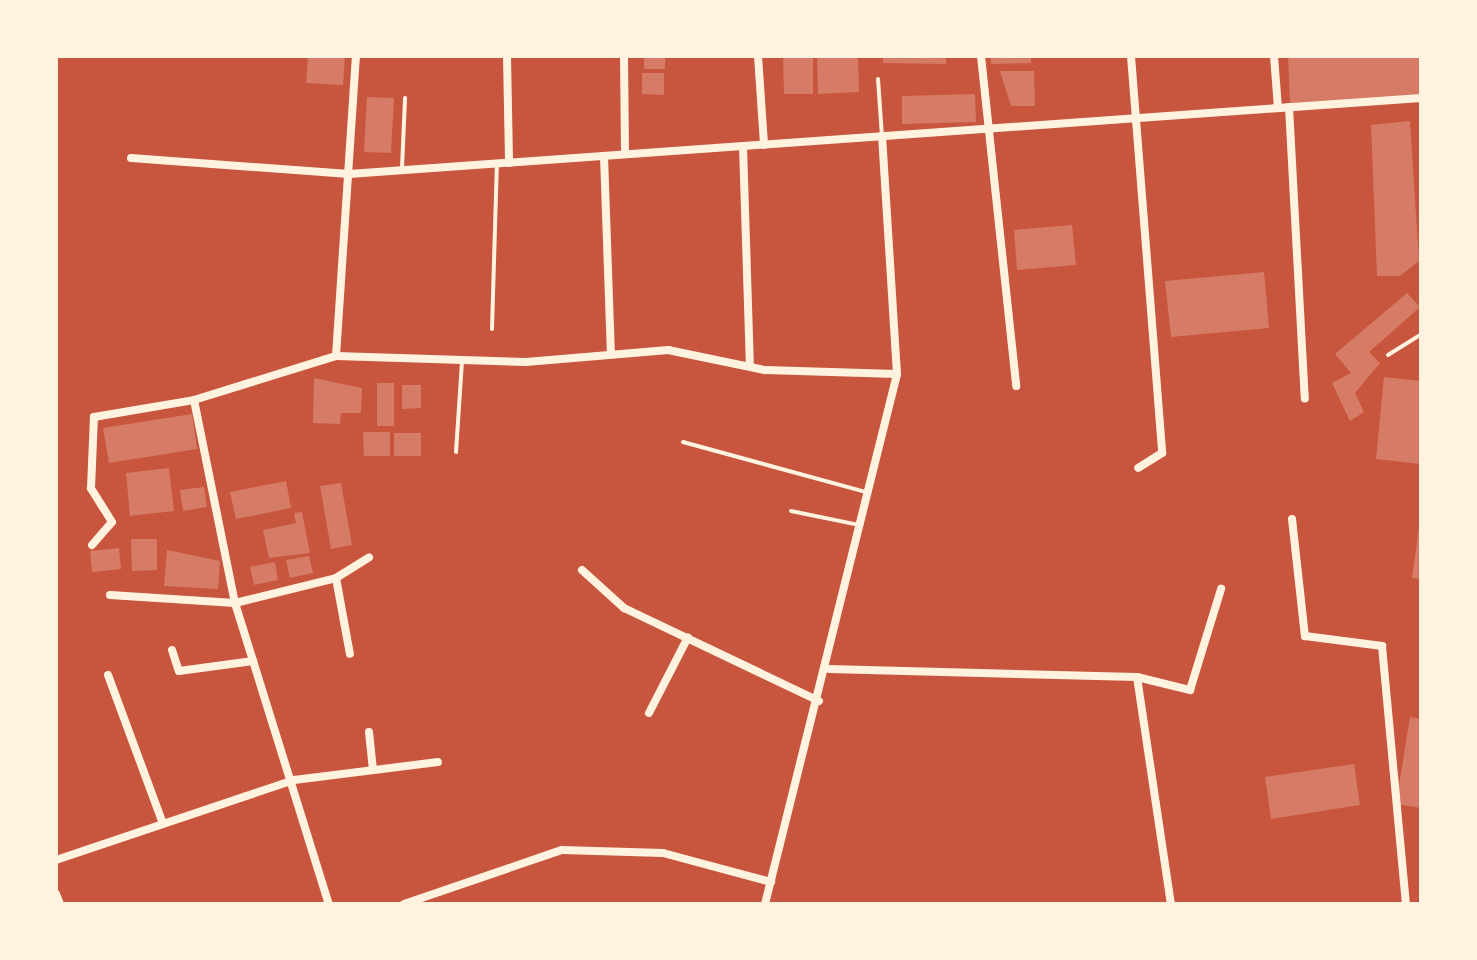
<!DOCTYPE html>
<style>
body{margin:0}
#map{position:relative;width:1477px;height:960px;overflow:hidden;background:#c8553d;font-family:"Archivo Narrow",sans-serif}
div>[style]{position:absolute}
.building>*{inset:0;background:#d67c66}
.service>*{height:4px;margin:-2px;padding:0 2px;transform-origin:2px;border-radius:2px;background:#fff3e0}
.minor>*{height:8px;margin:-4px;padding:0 4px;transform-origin:4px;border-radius:4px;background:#fff3e0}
span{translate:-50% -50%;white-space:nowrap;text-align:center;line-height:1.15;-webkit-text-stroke:8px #fff3e0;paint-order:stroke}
.frame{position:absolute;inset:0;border:58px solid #fff3e0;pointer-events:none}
</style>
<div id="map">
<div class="building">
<div style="clip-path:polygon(308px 56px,345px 56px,343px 85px,306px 83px)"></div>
<div style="clip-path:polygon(644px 56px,665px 56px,665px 69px,644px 69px)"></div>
<div style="clip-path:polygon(783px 56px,813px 56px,813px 94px,784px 94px)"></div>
<div style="clip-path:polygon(817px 56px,858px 56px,859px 92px,818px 94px)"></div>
<div style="clip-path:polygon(883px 56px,946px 56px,946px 64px,883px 63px)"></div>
<div style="clip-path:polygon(991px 56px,1031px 56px,1031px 63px,991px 64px)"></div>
<div style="clip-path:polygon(1288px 56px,1421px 56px,1421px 95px,1290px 104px)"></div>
<div style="clip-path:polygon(1000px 71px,1034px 71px,1035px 106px,1011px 106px)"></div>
<div style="clip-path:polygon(642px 73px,664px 73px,664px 95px,642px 94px)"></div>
<div style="clip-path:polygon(975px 94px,976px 122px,902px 124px,902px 96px)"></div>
<div style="clip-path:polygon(367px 97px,394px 98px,391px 153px,364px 152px)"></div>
<div style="clip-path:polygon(1410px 121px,1419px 261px,1400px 276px,1377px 276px,1371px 125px)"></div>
<div style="clip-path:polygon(1072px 225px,1076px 265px,1017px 270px,1014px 230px)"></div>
<div style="clip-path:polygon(1264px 272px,1269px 328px,1171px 337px,1165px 281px)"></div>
<div style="clip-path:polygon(1407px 293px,1420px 307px,1369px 352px,1380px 363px,1355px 393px,1364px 412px,1350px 421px,1332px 383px,1351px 373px,1335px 354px)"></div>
<div style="clip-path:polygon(1384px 377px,1421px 381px,1421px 464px,1376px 459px)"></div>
<div style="clip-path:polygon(314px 378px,362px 388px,361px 413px,341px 413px,340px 424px,313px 423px)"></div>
<div style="clip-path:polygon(377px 383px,394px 383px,394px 426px,377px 426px)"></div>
<div style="clip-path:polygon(402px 385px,421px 385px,421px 408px,402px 409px)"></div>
<div style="clip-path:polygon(192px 414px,197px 449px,109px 463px,103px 428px)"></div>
<div style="clip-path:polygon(363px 432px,390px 432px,390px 456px,364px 456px)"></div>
<div style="clip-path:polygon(394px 433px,421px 433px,421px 456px,394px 456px)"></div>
<div style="clip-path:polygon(169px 468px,174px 511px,130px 516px,126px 473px)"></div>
<div style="clip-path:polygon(286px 481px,291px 508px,236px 519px,230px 492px)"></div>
<div style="clip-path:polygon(341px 483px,352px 545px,331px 549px,320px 486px)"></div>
<div style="clip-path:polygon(204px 487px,207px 507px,183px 511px,180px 490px)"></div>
<div style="clip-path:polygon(302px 512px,310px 553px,269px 558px,263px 530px,296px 523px,294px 513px)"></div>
<div style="clip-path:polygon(1421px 513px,1421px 579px,1412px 578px)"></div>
<div style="clip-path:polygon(131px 539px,157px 539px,157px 570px,132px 571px)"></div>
<div style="clip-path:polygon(119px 548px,121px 569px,92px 572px,90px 551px)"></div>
<div style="clip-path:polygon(167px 550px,220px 561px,218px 589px,164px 586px)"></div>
<div style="clip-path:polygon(309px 556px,313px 573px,290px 578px,286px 560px)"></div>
<div style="clip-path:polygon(275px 562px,278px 580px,254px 585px,250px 567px)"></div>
<div style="clip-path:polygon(1410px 717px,1421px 719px,1421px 808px,1396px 804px)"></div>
<div style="clip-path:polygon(1354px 764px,1360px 805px,1271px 819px,1265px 777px)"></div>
</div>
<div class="service">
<div style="left:878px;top:79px;width:57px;rotate:86deg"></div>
<div style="left:402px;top:168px;width:70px;rotate:-87.5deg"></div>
<div style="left:492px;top:329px;width:165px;rotate:-88.3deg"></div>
<div style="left:1388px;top:355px;width:39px;rotate:-32deg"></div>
<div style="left:683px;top:442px;width:190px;rotate:15.3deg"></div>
<div style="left:456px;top:452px;width:90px;rotate:-86.2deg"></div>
<div style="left:791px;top:511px;width:69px;rotate:11.6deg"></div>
</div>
<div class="minor">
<div style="left:507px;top:56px;width:107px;rotate:88.9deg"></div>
<div style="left:624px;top:56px;width:98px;rotate:89.4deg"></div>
<div style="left:758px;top:56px;width:89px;rotate:86.1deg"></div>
<div style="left:981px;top:56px;width:332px;rotate:83.9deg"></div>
<div style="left:1131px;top:56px;width:398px;rotate:85.5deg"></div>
<div style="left:1162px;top:453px;width:28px;rotate:148deg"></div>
<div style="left:1274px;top:56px;width:52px;rotate:85.6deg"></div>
<div style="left:1289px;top:107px;width:292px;rotate:86.9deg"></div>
<div style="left:743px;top:146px;width:220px;rotate:88.2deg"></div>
<div style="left:604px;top:156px;width:198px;rotate:88deg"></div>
<div style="left:131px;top:158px;width:219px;rotate:4.2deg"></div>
<div style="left:349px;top:174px;width:1075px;rotate:-4.06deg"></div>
<div style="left:336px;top:356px;width:301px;rotate:-86.2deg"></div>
<div style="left:194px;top:400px;width:207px;rotate:78.6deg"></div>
<div style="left:235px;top:603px;width:315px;rotate:72.7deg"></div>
<div style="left:1292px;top:519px;width:118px;rotate:83.7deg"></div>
<div style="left:1305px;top:636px;width:78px;rotate:7.4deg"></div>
<div style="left:1382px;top:646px;width:259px;rotate:84.7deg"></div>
<div style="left:92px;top:545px;width:30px;rotate:-49deg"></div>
<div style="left:112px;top:522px;width:40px;rotate:-122deg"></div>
<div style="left:91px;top:488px;width:71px;rotate:-87.6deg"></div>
<div style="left:94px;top:417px;width:101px;rotate:-9.6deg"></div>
<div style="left:194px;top:400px;width:149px;rotate:-17.2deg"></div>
<div style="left:336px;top:356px;width:190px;rotate:1.8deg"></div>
<div style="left:526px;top:362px;width:143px;rotate:-4.8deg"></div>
<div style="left:668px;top:350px;width:99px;rotate:11.7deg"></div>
<div style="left:765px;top:370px;width:132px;rotate:1.7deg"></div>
<div style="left:582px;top:570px;width:57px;rotate:42.1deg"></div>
<div style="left:624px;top:608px;width:216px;rotate:25.5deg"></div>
<div style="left:336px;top:578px;width:77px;rotate:79.6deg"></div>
<div style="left:110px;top:595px;width:125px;rotate:3.7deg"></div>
<div style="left:235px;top:603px;width:104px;rotate:-13.9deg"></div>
<div style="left:336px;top:578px;width:39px;rotate:-32deg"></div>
<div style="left:172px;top:650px;width:22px;rotate:72deg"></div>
<div style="left:179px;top:671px;width:75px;rotate:-7.7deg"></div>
<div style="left:829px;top:669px;width:308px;rotate:1.5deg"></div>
<div style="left:1137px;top:677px;width:55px;rotate:13.8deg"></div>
<div style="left:1190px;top:690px;width:106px;rotate:-72.9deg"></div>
<div style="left:108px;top:675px;width:156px;rotate:69.7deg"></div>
<div style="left:1137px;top:677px;width:230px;rotate:81.5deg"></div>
<div style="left:649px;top:713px;width:85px;rotate:-62.8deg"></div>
<div style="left:369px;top:732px;width:38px;rotate:84deg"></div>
<div style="left:56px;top:860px;width:251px;rotate:-18.6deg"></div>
<div style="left:294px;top:780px;width:145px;rotate:-7.1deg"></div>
<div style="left:56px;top:894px;width:11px;rotate:68deg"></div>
<div style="left:404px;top:904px;width:167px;rotate:-18.9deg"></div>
<div style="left:562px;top:850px;width:101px;rotate:1.7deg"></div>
<div style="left:663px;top:853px;width:112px;rotate:15deg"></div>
<div style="left:765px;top:904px;width:546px;rotate:-76.01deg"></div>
<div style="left:897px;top:374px;width:238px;rotate:-93.6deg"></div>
</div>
<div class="frame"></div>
</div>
